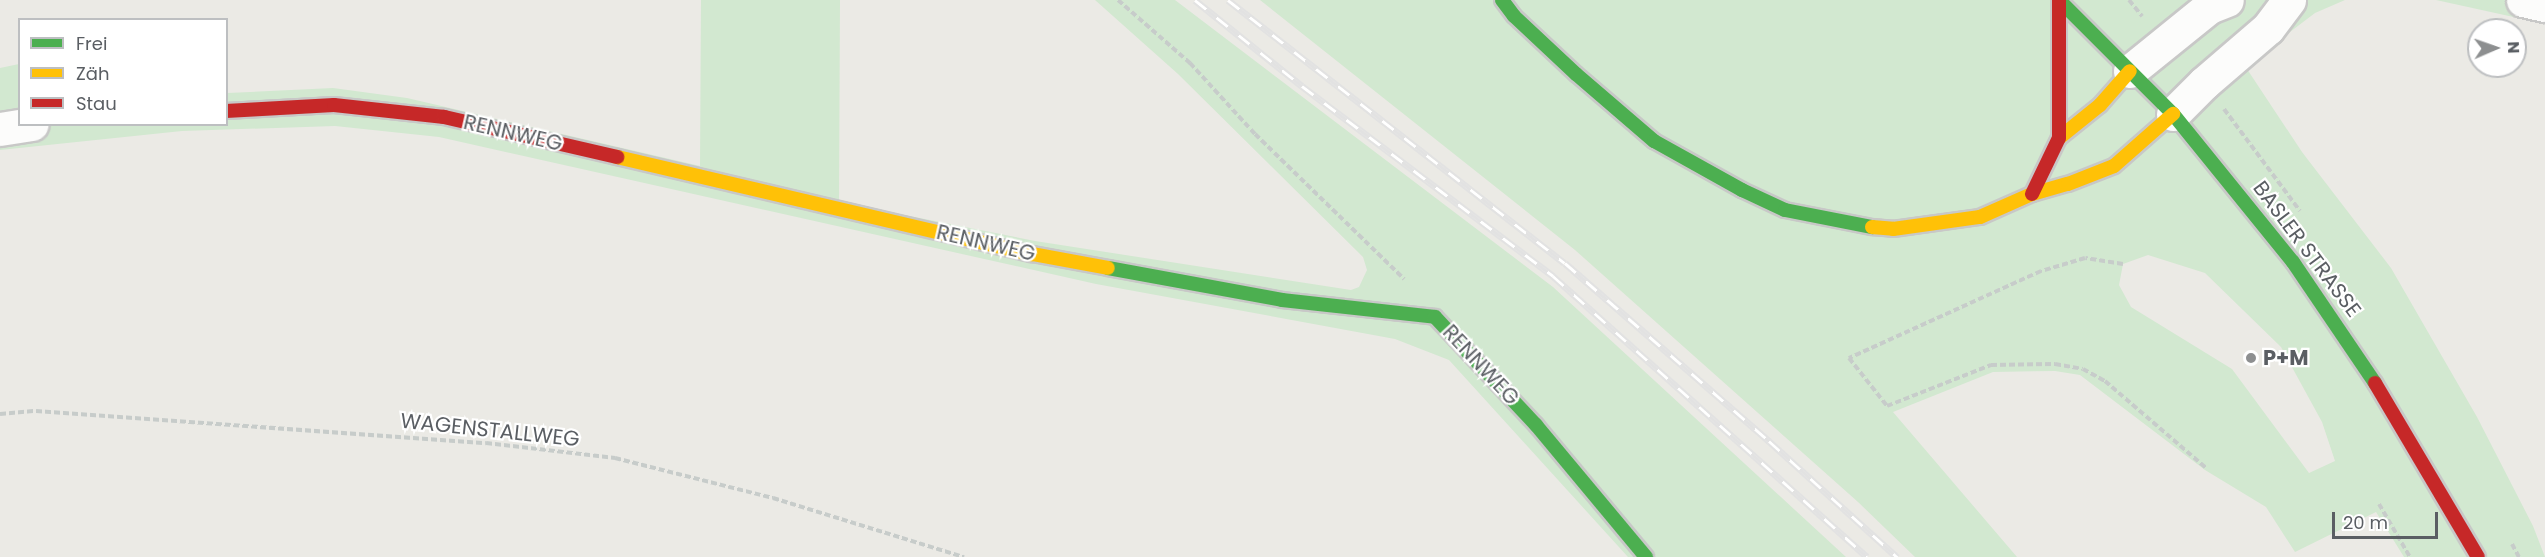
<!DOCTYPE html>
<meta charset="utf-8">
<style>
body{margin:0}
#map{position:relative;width:2545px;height:557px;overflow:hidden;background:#ebeae5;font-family:Poppins,sans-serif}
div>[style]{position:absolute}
.green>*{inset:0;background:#d2e8d0}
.path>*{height:4px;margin-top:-2px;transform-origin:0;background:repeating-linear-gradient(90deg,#c7ccca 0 6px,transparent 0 9px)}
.roads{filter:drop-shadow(2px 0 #c8c8c7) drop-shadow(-2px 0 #c8c8c7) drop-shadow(0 2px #c8c8c7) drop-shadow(0 -2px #c8c8c7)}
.street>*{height:33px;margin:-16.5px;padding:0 16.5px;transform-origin:16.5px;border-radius:16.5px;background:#fcfcfb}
.fast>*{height:14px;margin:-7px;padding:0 7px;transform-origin:7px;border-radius:7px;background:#4caf50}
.slow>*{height:14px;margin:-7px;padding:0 7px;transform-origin:7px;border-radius:7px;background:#ffc107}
.jam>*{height:14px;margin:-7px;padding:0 7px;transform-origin:7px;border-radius:7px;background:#c62828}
.rail>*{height:7px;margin-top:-3.5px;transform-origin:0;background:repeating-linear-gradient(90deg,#fff 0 14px,#e2e2e2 0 28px);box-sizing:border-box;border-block:2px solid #e2e2e2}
.dots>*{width:16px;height:16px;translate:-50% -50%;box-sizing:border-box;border:3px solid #fff;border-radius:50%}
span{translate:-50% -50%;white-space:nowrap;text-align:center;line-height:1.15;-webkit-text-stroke:4.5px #fff;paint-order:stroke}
.street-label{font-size:21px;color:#5a5e63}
.poi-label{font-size:21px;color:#5a5e63;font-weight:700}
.left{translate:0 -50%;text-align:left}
.legend{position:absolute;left:18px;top:18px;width:210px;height:108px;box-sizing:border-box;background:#fff;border:2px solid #bdbfc1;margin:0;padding:8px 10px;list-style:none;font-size:18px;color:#5a5e63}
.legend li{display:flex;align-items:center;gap:12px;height:30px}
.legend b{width:30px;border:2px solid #bdbfc1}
.north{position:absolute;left:2467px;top:18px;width:60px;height:60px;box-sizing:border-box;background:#fff;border:2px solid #bdbfc1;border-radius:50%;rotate:88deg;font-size:16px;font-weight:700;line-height:24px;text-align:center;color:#5a5e63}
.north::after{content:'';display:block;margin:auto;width:21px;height:27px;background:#8d8f90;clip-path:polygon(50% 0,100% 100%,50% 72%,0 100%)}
.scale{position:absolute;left:2332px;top:512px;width:106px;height:27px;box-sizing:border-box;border:3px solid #5a5e63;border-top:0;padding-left:8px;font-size:18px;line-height:21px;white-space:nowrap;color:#5a5e63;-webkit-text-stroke:4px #fff;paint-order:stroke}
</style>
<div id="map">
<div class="green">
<div style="clip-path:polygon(701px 0,840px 0,839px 202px,1035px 241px,1351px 290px,1359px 287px,1367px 270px,1363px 257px,1178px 74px,1095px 0,1175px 0,1553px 287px,1846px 557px,1628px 557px,1449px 360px,1395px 339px,1096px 284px,439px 137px,335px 126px,182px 131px,0 150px,0 68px,19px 64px,20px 124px,226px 124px,227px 93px,333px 88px,407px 98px,700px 166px)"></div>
<div style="clip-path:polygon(evenodd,1260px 0,2345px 0,2315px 13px,2245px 66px,2302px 152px,2391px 268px,2477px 417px,2533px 526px,2545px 557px,2404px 557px,2376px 512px,2295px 552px,2266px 507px,2205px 470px,2080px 375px,2055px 371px,1993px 372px,1893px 412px,2017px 557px,1915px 557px,1858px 502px,1575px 250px,1260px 0,2148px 255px,2205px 273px,2281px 347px,2322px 422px,2335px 461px,2309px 473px,2232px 369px,2131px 307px,2119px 285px,2123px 264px,2148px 255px)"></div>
<div style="clip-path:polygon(2436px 0,2545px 0,2545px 24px)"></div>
</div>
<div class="path">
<div style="left:1118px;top:0;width:96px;rotate:41.2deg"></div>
<div style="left:1190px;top:63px;width:96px;rotate:47.5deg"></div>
<div style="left:1255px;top:134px;width:208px;rotate:44.2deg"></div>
<div style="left:2129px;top:0;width:21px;rotate:51deg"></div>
<div style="left:2224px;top:109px;width:127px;rotate:53.3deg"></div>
<div style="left:2123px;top:264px;width:38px;rotate:-171deg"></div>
<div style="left:2085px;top:258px;width:46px;rotate:163.5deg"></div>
<div style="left:2041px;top:271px;width:211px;rotate:155.6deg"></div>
<div style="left:1849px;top:358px;width:61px;rotate:51.6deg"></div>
<div style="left:1887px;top:406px;width:112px;rotate:-21.5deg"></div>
<div style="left:1991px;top:365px;width:64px;rotate:-0.9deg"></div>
<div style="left:2055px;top:364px;width:28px;rotate:10deg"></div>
<div style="left:2083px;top:369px;width:25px;rotate:29deg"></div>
<div style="left:2105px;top:381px;width:133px;rotate:40.7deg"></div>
<div style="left:0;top:414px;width:36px;rotate:-5deg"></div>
<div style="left:36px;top:411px;width:451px;rotate:4.1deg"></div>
<div style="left:486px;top:443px;width:130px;rotate:6.6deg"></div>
<div style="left:615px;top:458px;width:163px;rotate:14.2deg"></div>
<div style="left:773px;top:498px;width:200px;rotate:17.2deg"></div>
<div style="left:2379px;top:504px;width:61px;rotate:59.7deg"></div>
<div style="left:2512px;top:544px;width:15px;rotate:62deg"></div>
</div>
<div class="roads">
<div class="street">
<div style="left:2523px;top:0;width:23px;rotate:13deg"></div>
<div style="left:2130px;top:71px;width:102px;rotate:-39deg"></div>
<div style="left:2209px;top:7px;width:19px;rotate:-21deg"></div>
<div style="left:2173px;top:114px;width:44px;rotate:-45deg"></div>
<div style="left:2204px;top:83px;width:84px;rotate:-40.7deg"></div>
<div style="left:2268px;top:28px;width:35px;rotate:-53deg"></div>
<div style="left:0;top:129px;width:32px;rotate:-9deg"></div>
</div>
<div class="fast">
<div style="left:1502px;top:0;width:20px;rotate:53deg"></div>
<div style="left:1514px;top:16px;width:85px;rotate:43.1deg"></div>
<div style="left:1576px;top:74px;width:103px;rotate:40.7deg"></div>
<div style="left:1654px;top:141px;width:101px;rotate:29.1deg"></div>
<div style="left:1742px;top:190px;width:47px;rotate:24.9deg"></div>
<div style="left:1785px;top:210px;width:89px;rotate:11.1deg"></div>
<div style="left:2059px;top:0;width:161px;rotate:45deg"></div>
<div style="left:2173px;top:114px;width:191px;rotate:51deg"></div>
<div style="left:2293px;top:262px;width:146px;rotate:55.9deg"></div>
<div style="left:1108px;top:268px;width:177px;rotate:10.4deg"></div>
<div style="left:1282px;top:300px;width:154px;rotate:6.3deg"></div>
<div style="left:1435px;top:317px;width:148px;rotate:46.9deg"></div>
<div style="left:1536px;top:425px;width:172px;rotate:50.2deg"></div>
</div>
<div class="slow">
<div style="left:2059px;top:138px;width:53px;rotate:-38.8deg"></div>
<div style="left:2100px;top:105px;width:45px;rotate:-48.6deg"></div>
<div style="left:617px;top:157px;width:426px;rotate:13.2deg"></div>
<div style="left:1032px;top:254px;width:77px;rotate:10.4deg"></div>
<div style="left:1872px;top:227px;width:21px;rotate:5deg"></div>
<div style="left:1893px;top:229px;width:88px;rotate:-7.9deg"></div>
<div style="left:1980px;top:217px;width:57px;rotate:-23.9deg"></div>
<div style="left:2032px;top:194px;width:37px;rotate:-16deg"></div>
<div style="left:2068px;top:184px;width:49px;rotate:-21.4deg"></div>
<div style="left:2114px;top:166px;width:79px;rotate:-41.4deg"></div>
</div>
<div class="jam">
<div style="left:226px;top:111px;width:108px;rotate:-3.2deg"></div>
<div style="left:334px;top:105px;width:111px;rotate:6.2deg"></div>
<div style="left:444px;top:117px;width:178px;rotate:13deg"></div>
<div style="left:2032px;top:194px;width:62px;rotate:-64.3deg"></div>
<div style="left:2059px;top:138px;width:138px;rotate:-90deg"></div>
<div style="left:2375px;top:383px;width:202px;rotate:59.4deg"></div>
</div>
</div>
<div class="rail">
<div style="left:1195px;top:0;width:137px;rotate:38.8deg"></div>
<div style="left:1302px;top:86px;width:315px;rotate:37.1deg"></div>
<div style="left:1553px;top:276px;width:421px;rotate:41.8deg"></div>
<div style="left:1228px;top:0;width:427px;rotate:38deg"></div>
<div style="left:1565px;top:263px;width:271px;rotate:41.1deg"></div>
<div style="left:1769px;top:441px;width:173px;rotate:42.2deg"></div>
</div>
<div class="dots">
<div style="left:2251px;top:358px;background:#8d8f90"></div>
</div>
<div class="street-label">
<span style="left:513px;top:133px;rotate:13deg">RENNWEG</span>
<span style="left:986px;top:243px;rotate:13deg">RENNWEG</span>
<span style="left:2307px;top:249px;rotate:53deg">BASLER STRASSE</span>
<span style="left:1481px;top:365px;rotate:47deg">RENNWEG</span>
<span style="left:490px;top:430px;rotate:6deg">WAGENSTALLWEG</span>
</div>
<div class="poi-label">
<span class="left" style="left:2263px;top:358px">P+M</span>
</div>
<ul class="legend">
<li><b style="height:8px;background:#4caf50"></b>Frei</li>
<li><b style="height:8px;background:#ffc107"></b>Zäh</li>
<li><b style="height:8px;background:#c62828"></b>Stau</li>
</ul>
<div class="north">N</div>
<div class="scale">20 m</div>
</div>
